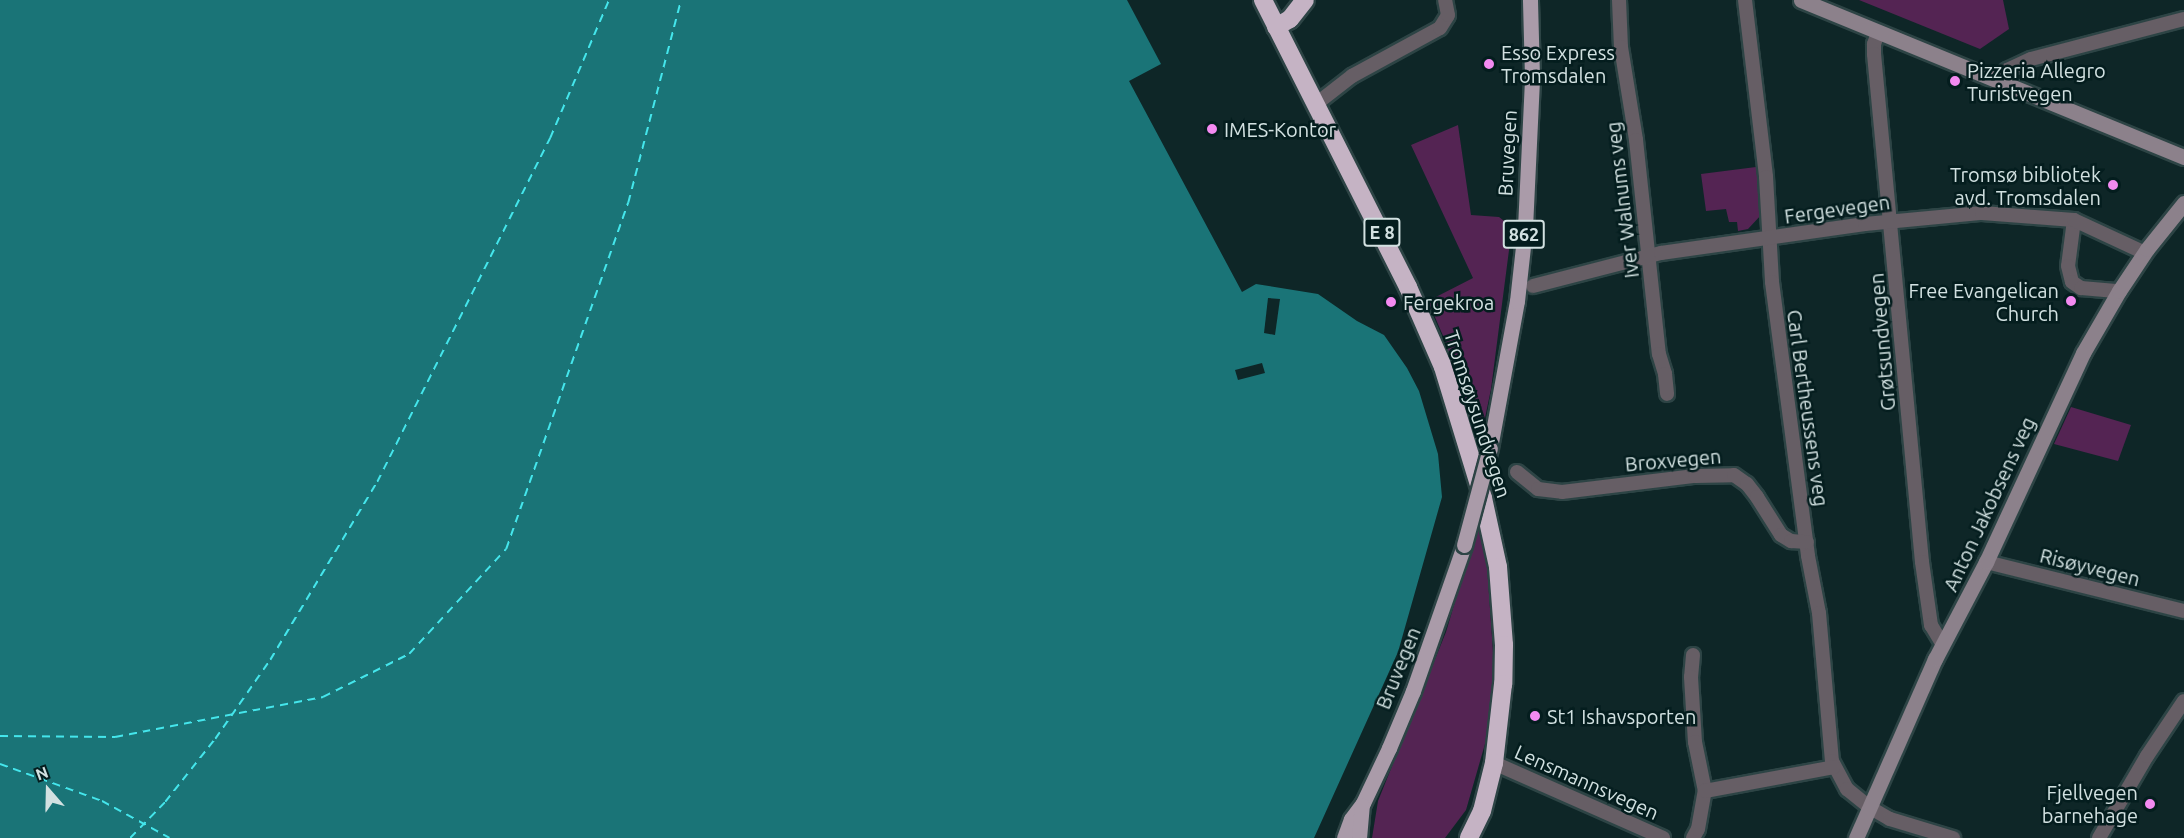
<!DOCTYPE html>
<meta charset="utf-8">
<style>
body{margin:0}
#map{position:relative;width:2184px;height:838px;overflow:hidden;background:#0e2627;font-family:Ubuntu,sans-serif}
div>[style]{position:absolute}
.green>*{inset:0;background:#542453}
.water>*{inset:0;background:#1a7477}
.pier>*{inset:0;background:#0e2627}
.ferry>*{height:1.5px;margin-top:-0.75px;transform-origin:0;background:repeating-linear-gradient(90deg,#44e6ec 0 8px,transparent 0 14px)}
.roads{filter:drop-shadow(2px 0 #2d4445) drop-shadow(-2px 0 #2d4445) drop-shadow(0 2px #2d4445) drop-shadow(0 -2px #2d4445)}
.street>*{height:14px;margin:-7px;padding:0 7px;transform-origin:7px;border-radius:7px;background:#665e65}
.secondary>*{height:15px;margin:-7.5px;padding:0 7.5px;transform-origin:7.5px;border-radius:7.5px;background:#8c818b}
.primary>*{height:15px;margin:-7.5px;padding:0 7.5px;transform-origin:7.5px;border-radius:7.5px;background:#aa9ba9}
.highway>*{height:18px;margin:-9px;padding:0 9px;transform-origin:9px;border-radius:9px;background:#c5b3c4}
.bridges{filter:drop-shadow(2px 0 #2d4445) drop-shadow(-2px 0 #2d4445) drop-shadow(0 2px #2d4445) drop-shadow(0 -2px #2d4445)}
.primary-bridge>*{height:15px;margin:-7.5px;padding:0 7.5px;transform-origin:7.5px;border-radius:7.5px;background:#aa9ba9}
.dots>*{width:16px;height:16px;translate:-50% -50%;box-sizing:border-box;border:3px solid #041d1e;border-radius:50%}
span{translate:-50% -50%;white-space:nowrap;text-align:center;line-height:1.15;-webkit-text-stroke:5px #041d1e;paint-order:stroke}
.shield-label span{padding:2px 4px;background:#041d1e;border:2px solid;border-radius:4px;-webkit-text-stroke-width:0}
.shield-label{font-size:18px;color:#d2e1e1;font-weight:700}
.poi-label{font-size:20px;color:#d2e1e1}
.left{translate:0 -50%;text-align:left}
.right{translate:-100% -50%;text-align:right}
.street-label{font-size:20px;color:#d2e1e1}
.north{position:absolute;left:18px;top:760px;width:60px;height:60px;-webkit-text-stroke:4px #041d1e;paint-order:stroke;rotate:340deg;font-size:16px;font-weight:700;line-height:24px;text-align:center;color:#d2e1e1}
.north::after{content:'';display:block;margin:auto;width:21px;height:27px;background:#d2e1e1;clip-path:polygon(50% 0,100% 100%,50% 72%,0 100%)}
</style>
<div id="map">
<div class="green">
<div style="clip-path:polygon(1859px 0,2003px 0,2009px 29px,1980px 49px)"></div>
<div style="clip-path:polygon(1458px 125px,1471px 215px,1499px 217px,1512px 227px,1491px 389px,1479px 447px,1444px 338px,1428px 301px,1473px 278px,1411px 145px)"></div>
<div style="clip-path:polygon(1756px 167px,1762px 214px,1748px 229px,1738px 231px,1737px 222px,1729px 222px,1726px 209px,1706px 211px,1701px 174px)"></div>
<div style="clip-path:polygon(2071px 407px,2131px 425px,2118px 461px,2054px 444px)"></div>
<div style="clip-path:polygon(1479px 521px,1485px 536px,1495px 681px,1487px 737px,1466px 810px,1445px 838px,1372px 838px,1378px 801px,1446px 632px)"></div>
</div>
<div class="water">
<div style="clip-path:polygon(0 0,1127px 0,1161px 64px,1129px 81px,1242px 292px,1256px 284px,1318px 294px,1357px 321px,1384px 335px,1407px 368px,1419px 391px,1438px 454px,1442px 497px,1398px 652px,1314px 838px,0 838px)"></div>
</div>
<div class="pier">
<div style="clip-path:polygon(1268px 298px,1280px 299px,1275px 335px,1264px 333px)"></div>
<div style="clip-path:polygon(1262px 363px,1265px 373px,1238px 380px,1235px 370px)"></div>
</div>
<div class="ferry">
<div style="left:0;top:736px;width:115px;rotate:0.5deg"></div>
<div style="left:115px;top:737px;width:212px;rotate:-10.9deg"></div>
<div style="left:323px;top:697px;width:96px;rotate:-26.6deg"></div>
<div style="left:409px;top:654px;width:143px;rotate:-47.3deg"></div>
<div style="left:506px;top:549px;width:367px;rotate:-70.6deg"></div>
<div style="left:628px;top:203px;width:210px;rotate:-75.4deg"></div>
<div style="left:0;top:764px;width:109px;rotate:19.9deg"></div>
<div style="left:102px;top:801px;width:77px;rotate:28.6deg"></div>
<div style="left:130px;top:838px;width:50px;rotate:-45.8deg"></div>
<div style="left:165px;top:802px;width:80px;rotate:-51.6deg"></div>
<div style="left:215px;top:739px;width:96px;rotate:-55.2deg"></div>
<div style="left:270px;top:660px;width:208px;rotate:-59deg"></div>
<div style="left:377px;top:482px;width:385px;rotate:-63.3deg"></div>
<div style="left:550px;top:138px;width:150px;rotate:-66.9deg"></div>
</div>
<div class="roads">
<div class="street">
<div style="left:1619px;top:0;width:47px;rotate:87.6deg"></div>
<div style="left:1621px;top:47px;width:94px;rotate:80.8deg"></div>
<div style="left:1636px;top:140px;width:215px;rotate:83.9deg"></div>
<div style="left:1659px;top:354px;width:21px;rotate:73deg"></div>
<div style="left:1665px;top:374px;width:20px;rotate:84deg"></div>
<div style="left:1745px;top:0;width:178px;rotate:83.2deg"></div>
<div style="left:1766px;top:177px;width:105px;rotate:86.7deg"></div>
<div style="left:1772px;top:282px;width:276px;rotate:82.5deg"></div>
<div style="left:1808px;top:556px;width:58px;rotate:79.1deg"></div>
<div style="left:1819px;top:613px;width:149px;rotate:85deg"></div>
<div style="left:1832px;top:761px;width:32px;rotate:62deg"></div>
<div style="left:1847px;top:789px;width:28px;rotate:39deg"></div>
<div style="left:1869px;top:807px;width:24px;rotate:30deg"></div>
<div style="left:1890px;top:819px;width:66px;rotate:16.8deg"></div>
<div style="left:1878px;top:33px;width:12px;rotate:110deg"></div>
<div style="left:1874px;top:44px;width:10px;rotate:90deg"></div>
<div style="left:1874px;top:54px;width:510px;rotate:84.6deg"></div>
<div style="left:1922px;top:562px;width:64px;rotate:81.9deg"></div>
<div style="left:1931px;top:625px;width:21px;rotate:59deg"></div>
<div style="left:1996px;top:80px;width:15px;rotate:-42deg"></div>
<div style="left:2007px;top:70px;width:26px;rotate:-25deg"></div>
<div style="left:2031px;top:59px;width:158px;rotate:-14.7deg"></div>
<div style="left:1316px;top:104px;width:46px;rotate:-37.9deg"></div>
<div style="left:1352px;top:76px;width:100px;rotate:-28.6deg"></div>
<div style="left:1440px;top:28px;width:15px;rotate:-58deg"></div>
<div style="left:1448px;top:15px;width:15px;rotate:-101deg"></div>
<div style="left:2074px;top:220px;width:46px;rotate:97.4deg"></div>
<div style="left:2068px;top:266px;width:16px;rotate:76deg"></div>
<div style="left:2072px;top:282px;width:11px;rotate:34deg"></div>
<div style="left:2081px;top:288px;width:38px;rotate:5deg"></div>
<div style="left:1533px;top:286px;width:132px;rotate:-14.5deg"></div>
<div style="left:1661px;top:253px;width:206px;rotate:-8.1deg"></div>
<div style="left:1865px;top:224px;width:118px;rotate:-5.4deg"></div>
<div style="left:1982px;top:213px;width:92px;rotate:4.4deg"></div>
<div style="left:2074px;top:220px;width:78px;rotate:24.9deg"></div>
<div style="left:1517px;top:472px;width:27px;rotate:39deg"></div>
<div style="left:1538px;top:489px;width:24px;rotate:7deg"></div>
<div style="left:1562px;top:492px;width:134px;rotate:-6.9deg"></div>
<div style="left:1695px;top:476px;width:39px;rotate:-1deg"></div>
<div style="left:1734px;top:475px;width:16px;rotate:35deg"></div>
<div style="left:1747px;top:484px;width:16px;rotate:52deg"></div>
<div style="left:1757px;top:497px;width:45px;rotate:57.7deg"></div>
<div style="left:1781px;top:535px;width:12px;rotate:31deg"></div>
<div style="left:1791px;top:541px;width:16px;rotate:4deg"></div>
<div style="left:1986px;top:562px;width:204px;rotate:13.9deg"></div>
<div style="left:1693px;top:655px;width:22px;rotate:95deg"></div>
<div style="left:1691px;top:677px;width:65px;rotate:86.5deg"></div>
<div style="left:1695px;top:742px;width:50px;rotate:78.5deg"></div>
<div style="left:1494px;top:763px;width:185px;rotate:23.9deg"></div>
<div style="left:1693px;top:838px;width:10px;rotate:-61deg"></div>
<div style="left:1698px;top:829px;width:39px;rotate:-80deg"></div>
<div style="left:1705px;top:791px;width:131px;rotate:-10.5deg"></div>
<div style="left:2099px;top:838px;width:95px;rotate:-59.7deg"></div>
<div style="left:2147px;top:756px;width:66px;rotate:-56.1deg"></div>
</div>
<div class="secondary">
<div style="left:1801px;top:0;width:414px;rotate:22.3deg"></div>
<div style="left:1856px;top:838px;width:196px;rotate:-66.2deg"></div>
<div style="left:1935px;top:659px;width:110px;rotate:-62.3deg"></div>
<div style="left:1986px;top:562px;width:230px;rotate:-65.1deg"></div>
<div style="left:2083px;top:353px;width:72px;rotate:-59.9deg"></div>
<div style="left:2119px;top:291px;width:50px;rotate:-56.3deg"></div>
<div style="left:2147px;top:249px;width:59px;rotate:-51.2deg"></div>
</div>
<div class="primary">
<div style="left:1490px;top:448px;width:149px;rotate:-79.6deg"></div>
<div style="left:1517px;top:301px;width:73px;rotate:-83.7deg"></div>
<div style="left:1525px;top:228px;width:151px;rotate:-87.3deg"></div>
<div style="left:1532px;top:77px;width:77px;rotate:-91.5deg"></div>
<div style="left:1344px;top:838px;width:20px;rotate:-70deg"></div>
<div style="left:1351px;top:819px;width:20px;rotate:-53deg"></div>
<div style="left:1363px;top:803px;width:61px;rotate:-64.7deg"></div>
<div style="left:1389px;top:748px;width:62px;rotate:-67.2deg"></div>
<div style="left:1413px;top:691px;width:155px;rotate:-70.7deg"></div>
<div style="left:1359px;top:838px;width:33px;rotate:-85deg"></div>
</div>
<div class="highway">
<div style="left:1263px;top:0;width:322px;rotate:63.2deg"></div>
<div style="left:1408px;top:287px;width:87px;rotate:66.4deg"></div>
<div style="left:1443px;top:367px;width:137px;rotate:73deg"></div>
<div style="left:1483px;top:498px;width:71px;rotate:77.7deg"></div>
<div style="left:1498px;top:567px;width:78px;rotate:85.6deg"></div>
<div style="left:1504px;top:645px;width:39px;rotate:91deg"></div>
<div style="left:1503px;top:684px;width:80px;rotate:96.5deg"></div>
<div style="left:1494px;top:763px;width:49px;rotate:104deg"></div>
<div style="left:1482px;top:811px;width:30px;rotate:116deg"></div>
<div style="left:1276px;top:27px;width:16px;rotate:-30deg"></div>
<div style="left:1290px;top:19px;width:24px;rotate:-52deg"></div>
</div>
</div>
<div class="bridges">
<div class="primary-bridge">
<div style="left:1464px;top:545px;width:100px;rotate:-75deg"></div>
</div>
</div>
<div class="dots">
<div style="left:1489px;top:64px;background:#f38af1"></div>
<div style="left:1955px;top:81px;background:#f38af1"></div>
<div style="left:1212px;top:129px;background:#f38af1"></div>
<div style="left:2113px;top:185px;background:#f38af1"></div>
<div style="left:2071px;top:301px;background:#f38af1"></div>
<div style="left:1391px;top:302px;background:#f38af1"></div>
<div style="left:1535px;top:716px;background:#f38af1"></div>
<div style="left:2150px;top:804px;background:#f38af1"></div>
</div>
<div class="shield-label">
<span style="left:1382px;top:232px">E 8</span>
<span style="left:1524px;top:234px">862</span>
</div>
<div class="poi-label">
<span class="left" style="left:1501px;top:64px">Esso Express<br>Tromsdalen</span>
<span class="left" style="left:1967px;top:82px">Pizzeria Allegro<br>Turistvegen</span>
<span class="left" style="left:1224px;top:129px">IMES-Kontor</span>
<span class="right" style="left:2101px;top:186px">Tromsø bibliotek<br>avd. Tromsdalen</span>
<span class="right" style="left:2059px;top:302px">Free Evangelican<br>Church</span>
<span class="left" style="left:1403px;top:302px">Fergekroa</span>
<span class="left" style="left:1547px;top:716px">St1 Ishavsporten</span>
<span class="right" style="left:2138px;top:804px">Fjellvegen<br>barnehage</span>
</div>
<div class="street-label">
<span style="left:1507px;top:153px;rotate:-87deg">Bruvegen</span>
<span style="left:1622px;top:200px;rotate:-97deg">Iver Walnums veg</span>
<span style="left:1837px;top:209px;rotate:-8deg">Fergevegen</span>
<span style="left:1882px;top:342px;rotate:-95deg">Grøtsundvegen</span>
<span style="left:1808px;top:408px;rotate:82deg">Carl Bertheussens veg</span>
<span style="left:1478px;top:414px;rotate:72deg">Tromsøysundvegen</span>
<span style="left:1673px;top:460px;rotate:-5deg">Broxvegen</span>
<span style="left:1989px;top:504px;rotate:-65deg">Anton Jakobsens veg</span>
<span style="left:2090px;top:567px;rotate:14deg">Risøyvegen</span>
<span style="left:1398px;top:668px;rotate:-68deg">Bruvegen</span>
<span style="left:1587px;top:782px;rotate:24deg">Lensmannsvegen</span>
</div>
<div class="north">N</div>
</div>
